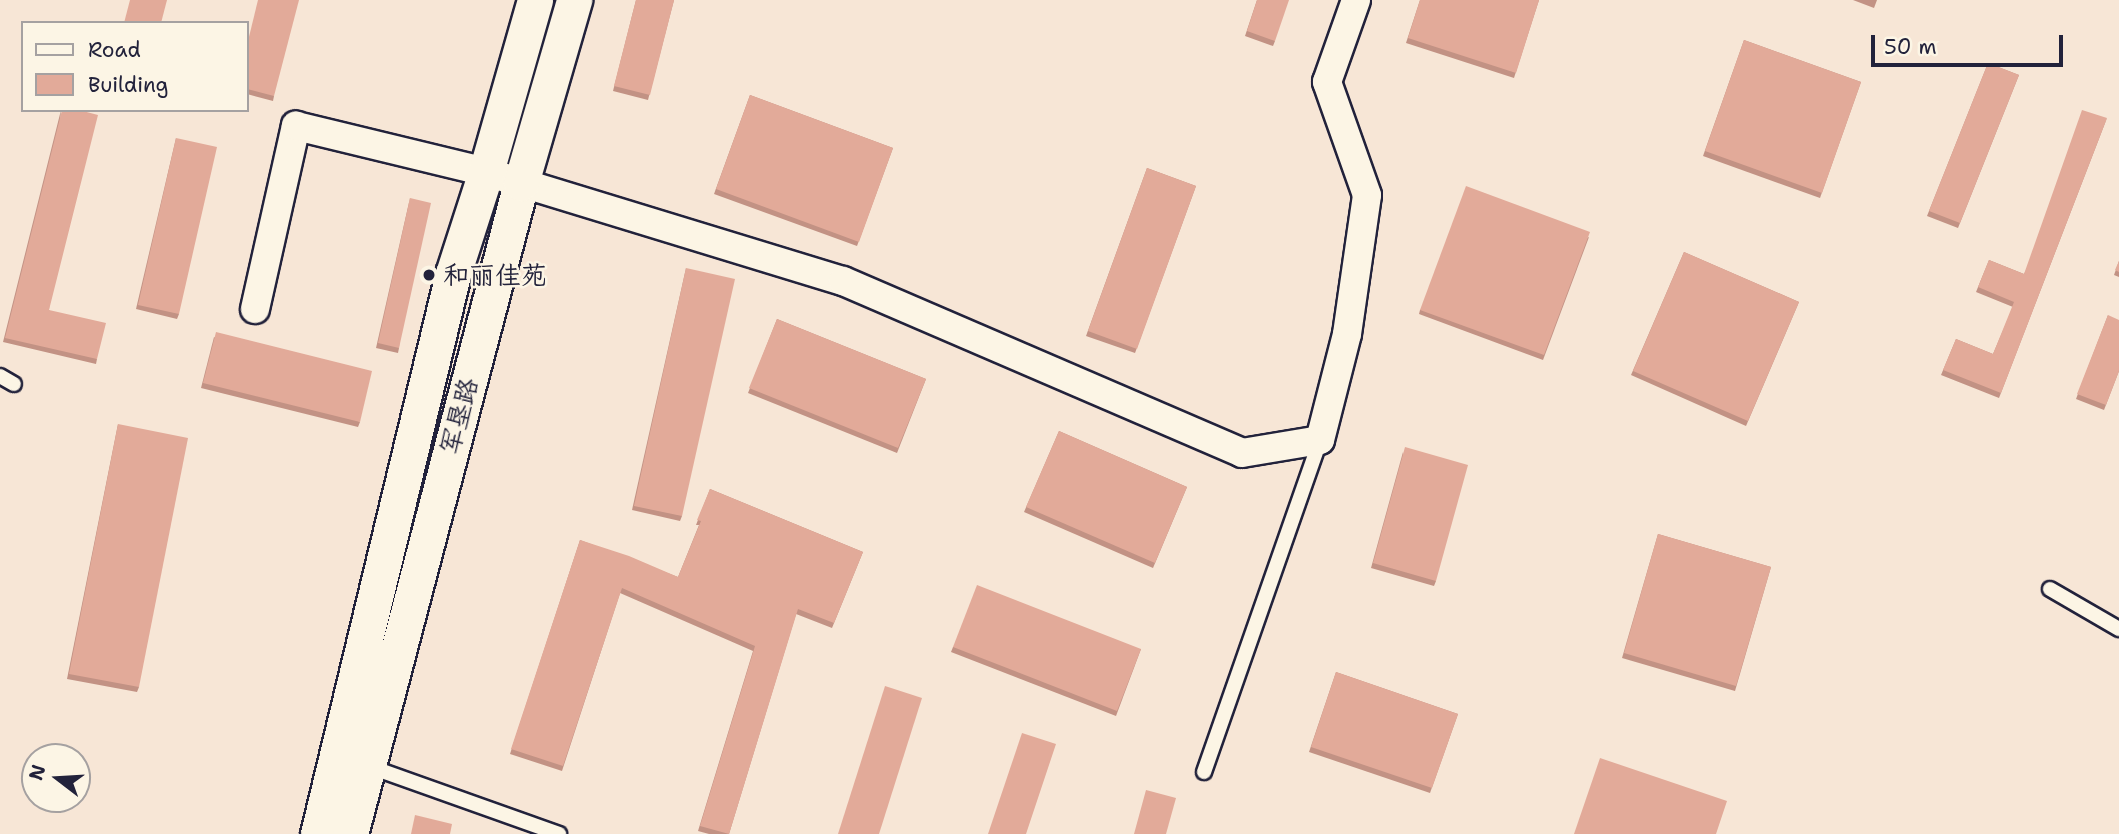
<!DOCTYPE html>
<meta charset="utf-8">
<style>
body{margin:0}
#map{position:relative;width:2119px;height:834px;overflow:hidden;background:#f7e6d6;font-family:"Shantell Sans","LXGW WenKai TC",sans-serif}
div>[style]{position:absolute}
.roads{filter:drop-shadow(2px 0 #22223b) drop-shadow(-2px 0 #22223b) drop-shadow(0 2px #22223b) drop-shadow(0 -2px #22223b)}
.service>*{height:14px;margin:-7px;padding:0 7px;transform-origin:7px;border-radius:7px;background:#fcf5e5}
.minor>*{height:28px;margin:-14px;padding:0 14px;transform-origin:14px;border-radius:14px;background:#fcf5e5}
.tertiary>*{height:35px;margin:-17.5px;padding:0 17.5px;transform-origin:17.5px;border-radius:17.5px;background:#fcf5e5}
.wall>*{inset:0;background:#c29284}
.building>*{inset:0;background:#e2aa99}
.dots>*{width:19px;height:19px;translate:-50% -50%;box-sizing:border-box;border:4px solid #fcf5e5;border-radius:50%}
span{translate:-50% -50%;white-space:nowrap;text-align:center;line-height:1.15;-webkit-text-stroke:5px #fcf5e5;paint-order:stroke}
.poi-label{font-size:26px;color:#22223b}
.left{translate:0 -50%;text-align:left}
.street-label{font-size:26px;color:#22223b}
.legend{position:absolute;left:21px;top:21px;width:228px;height:91px;box-sizing:border-box;background:#fcf5e5;border:2px solid #a5a1a1;margin:0;padding:9px 12px;list-style:none;font-size:21px;color:#22223b}
.legend li{display:flex;align-items:center;gap:14px;height:35px}
.legend b{width:35px;border:2px solid #a5a1a1}
.north{position:absolute;left:21px;top:743px;width:70px;height:70px;box-sizing:border-box;background:#fcf5e5;border:2px solid #a5a1a1;border-radius:50%;rotate:287deg;font-size:19px;font-weight:700;line-height:28px;text-align:center;color:#22223b}
.north::after{content:'';display:block;margin:auto;width:24px;height:32px;background:#22223b;clip-path:polygon(50% 0,100% 100%,50% 72%,0 100%)}
.scale{position:absolute;left:1871px;top:35px;width:192px;height:32px;box-sizing:border-box;border:4px solid #22223b;border-top:0;padding-left:9px;font-size:21px;line-height:24px;white-space:nowrap;color:#22223b;-webkit-text-stroke:5px #fcf5e5;paint-order:stroke}
</style>
<div id="map">
<div class="roads">
<div class="service">
<div style="left:0;top:376px;width:16px;rotate:30deg"></div>
<div style="left:2050px;top:589px;width:80px;rotate:30.1deg"></div>
<div style="left:368px;top:766px;width:203px;rotate:19.6deg"></div>
<div style="left:1204px;top:772px;width:352px;rotate:-70.7deg"></div>
</div>
<div class="minor">
<div style="left:255px;top:309px;width:188px;rotate:-77.4deg"></div>
<div style="left:296px;top:126px;width:195px;rotate:13.6deg"></div>
<div style="left:486px;top:172px;width:373px;rotate:17deg"></div>
<div style="left:843px;top:281px;width:434px;rotate:23.3deg"></div>
<div style="left:1242px;top:453px;width:79px;rotate:-9.5deg"></div>
<div style="left:1320px;top:440px;width:109px;rotate:-75.7deg"></div>
<div style="left:1347px;top:334px;width:140px;rotate:-81.8deg"></div>
<div style="left:1367px;top:195px;width:120px;rotate:-109.5deg"></div>
<div style="left:1327px;top:82px;width:87px;rotate:-70.5deg"></div>
</div>
<div class="tertiary">
<div style="left:318px;top:834px;width:576px;rotate:-76.45deg"></div>
<div style="left:453px;top:274px;width:107px;rotate:-72.1deg"></div>
<div style="left:486px;top:172px;width:179px;rotate:-74.1deg"></div>
<div style="left:350px;top:834px;width:673px;rotate:-75.28deg"></div>
<div style="left:521px;top:183px;width:191px;rotate:-73.8deg"></div>
</div>
</div>
<div class="wall">
<div style="clip-path:polygon(636px 0,674px 0,648px 100px,613px 91px)"></div>
<div style="clip-path:polygon(1257px 0,1275px 41px,1273px 46px,1245px 36px)"></div>
<div style="clip-path:polygon(1420px 0,1539px 0,1514px 78px,1406px 43px)"></div>
<div style="clip-path:polygon(1853px 0,1877px 0,1874px 8px)"></div>
<div style="clip-path:polygon(1744px 40px,1861px 82px,1820px 198px,1703px 156px)"></div>
<div style="clip-path:polygon(247px 43px,274px 96px,273px 101px,247px 94px)"></div>
<div style="clip-path:polygon(1988px 63px,2019px 75px,1958px 228px,1927px 216px)"></div>
<div style="clip-path:polygon(750px 95px,893px 148px,857px 246px,714px 194px)"></div>
<div style="clip-path:polygon(61px 110px,49px 310px,97px 359px,96px 364px,3px 342px)"></div>
<div style="clip-path:polygon(2107px 118px,1999px 398px,1941px 375px,1956px 339px,1993px 354px,2013px 307px,1976px 292px,1989px 260px,2024px 274px)"></div>
<div style="clip-path:polygon(176px 138px,179px 314px,177px 319px,136px 309px)"></div>
<div style="clip-path:polygon(1147px 168px,1196px 186px,1135px 353px,1086px 336px)"></div>
<div style="clip-path:polygon(410px 198px,399px 348px,398px 353px,376px 348px)"></div>
<div style="clip-path:polygon(1589px 237px,1543px 360px,1419px 314px,1420px 310px)"></div>
<div style="clip-path:polygon(1684px 252px,1799px 302px,1746px 426px,1631px 375px)"></div>
<div style="clip-path:polygon(2119px 261px,2119px 277px,2114px 275px)"></div>
<div style="clip-path:polygon(686px 268px,682px 516px,680px 521px,632px 510px)"></div>
<div style="clip-path:polygon(2108px 315px,2119px 371px,2104px 410px,2076px 399px)"></div>
<div style="clip-path:polygon(777px 319px,926px 379px,897px 453px,748px 393px)"></div>
<div style="clip-path:polygon(214px 337px,360px 422px,358px 427px,201px 388px)"></div>
<div style="clip-path:polygon(118px 424px,139px 687px,137px 692px,67px 679px)"></div>
<div style="clip-path:polygon(1059px 431px,1187px 487px,1153px 568px,1024px 512px)"></div>
<div style="clip-path:polygon(1403px 452px,1436px 581px,1434px 586px,1371px 568px)"></div>
<div style="clip-path:polygon(710px 489px,863px 552px,832px 628px,796px 614px,729px 834px,709px 834px,698px 831px,753px 651px,620px 593px,562px 771px,510px 754px,580px 540px,678px 577px,699px 525px,696px 525px)"></div>
<div style="clip-path:polygon(1658px 534px,1771px 567px,1735px 691px,1622px 658px)"></div>
<div style="clip-path:polygon(953px 647px,1141px 649px,1116px 716px,951px 652px)"></div>
<div style="clip-path:polygon(1336px 672px,1458px 714px,1430px 793px,1309px 752px)"></div>
</div>
<div class="building">
<div style="clip-path:polygon(130px 0,167px 0,161px 23px,124px 23px)"></div>
<div style="clip-path:polygon(258px 0,299px 0,274px 96px,247px 89px,247px 45px)"></div>
<div style="clip-path:polygon(636px 0,674px 0,650px 95px,614px 86px)"></div>
<div style="clip-path:polygon(1257px 0,1289px 0,1275px 41px,1247px 31px)"></div>
<div style="clip-path:polygon(1420px 0,1539px 0,1516px 73px,1408px 38px)"></div>
<div style="clip-path:polygon(1744px 40px,1861px 82px,1822px 193px,1705px 151px)"></div>
<div style="clip-path:polygon(1988px 63px,2019px 75px,1960px 223px,1929px 211px)"></div>
<div style="clip-path:polygon(750px 95px,893px 148px,859px 242px,716px 189px)"></div>
<div style="clip-path:polygon(62px 110px,79px 110px,98px 115px,49px 310px,106px 323px,97px 359px,5px 338px)"></div>
<div style="clip-path:polygon(2082px 110px,2107px 118px,2001px 393px,1943px 370px,1956px 339px,1993px 354px,2014px 302px,1978px 287px,1989px 260px,2024px 274px)"></div>
<div style="clip-path:polygon(176px 138px,217px 147px,179px 314px,138px 305px)"></div>
<div style="clip-path:polygon(1147px 168px,1196px 186px,1137px 349px,1088px 331px)"></div>
<div style="clip-path:polygon(1466px 186px,1590px 232px,1544px 355px,1420px 310px)"></div>
<div style="clip-path:polygon(410px 198px,431px 203px,399px 348px,378px 343px)"></div>
<div style="clip-path:polygon(1684px 252px,1799px 302px,1748px 421px,1633px 371px)"></div>
<div style="clip-path:polygon(2119px 261px,2119px 272px,2115px 270px)"></div>
<div style="clip-path:polygon(686px 268px,735px 279px,682px 516px,634px 506px)"></div>
<div style="clip-path:polygon(2108px 315px,2119px 320px,2119px 371px,2106px 405px,2077px 394px)"></div>
<div style="clip-path:polygon(777px 319px,926px 379px,898px 448px,749px 388px)"></div>
<div style="clip-path:polygon(216px 332px,372px 371px,360px 422px,203px 383px)"></div>
<div style="clip-path:polygon(118px 424px,188px 438px,139px 687px,69px 674px)"></div>
<div style="clip-path:polygon(1059px 431px,1187px 487px,1155px 563px,1026px 507px)"></div>
<div style="clip-path:polygon(1405px 447px,1468px 465px,1436px 581px,1373px 563px)"></div>
<div style="clip-path:polygon(710px 489px,863px 552px,834px 623px,798px 609px,729px 834px,700px 826px,755px 646px,622px 588px,563px 766px,511px 749px,580px 540px,629px 556px,678px 577px,701px 521px,697px 520px)"></div>
<div style="clip-path:polygon(1658px 534px,1771px 567px,1736px 686px,1624px 653px)"></div>
<div style="clip-path:polygon(977px 585px,1141px 649px,1117px 711px,953px 647px)"></div>
<div style="clip-path:polygon(1336px 672px,1458px 714px,1432px 788px,1311px 747px)"></div>
<div style="clip-path:polygon(885px 686px,922px 698px,879px 834px,838px 834px)"></div>
<div style="clip-path:polygon(1022px 733px,1056px 744px,1026px 834px,988px 834px)"></div>
<div style="clip-path:polygon(1600px 758px,1727px 801px,1716px 834px,1574px 834px)"></div>
<div style="clip-path:polygon(1146px 790px,1176px 798px,1166px 834px,1134px 834px)"></div>
<div style="clip-path:polygon(415px 815px,452px 824px,450px 834px,411px 834px)"></div>
</div>
<div class="dots">
<div style="left:429px;top:275px;background:#22223b"></div>
</div>
<div class="poi-label">
<span class="left" style="left:443px;top:275px">和丽佳苑</span>
</div>
<div class="street-label">
<span style="left:459px;top:416px;rotate:-75deg">军垦路</span>
</div>
<ul class="legend">
<li><b style="height:9px;background:#fcf5e5"></b>Road</li>
<li><b style="height:19px;background:#e2aa99"></b>Building</li>
</ul>
<div class="north">N</div>
<div class="scale">50 m</div>
</div>
